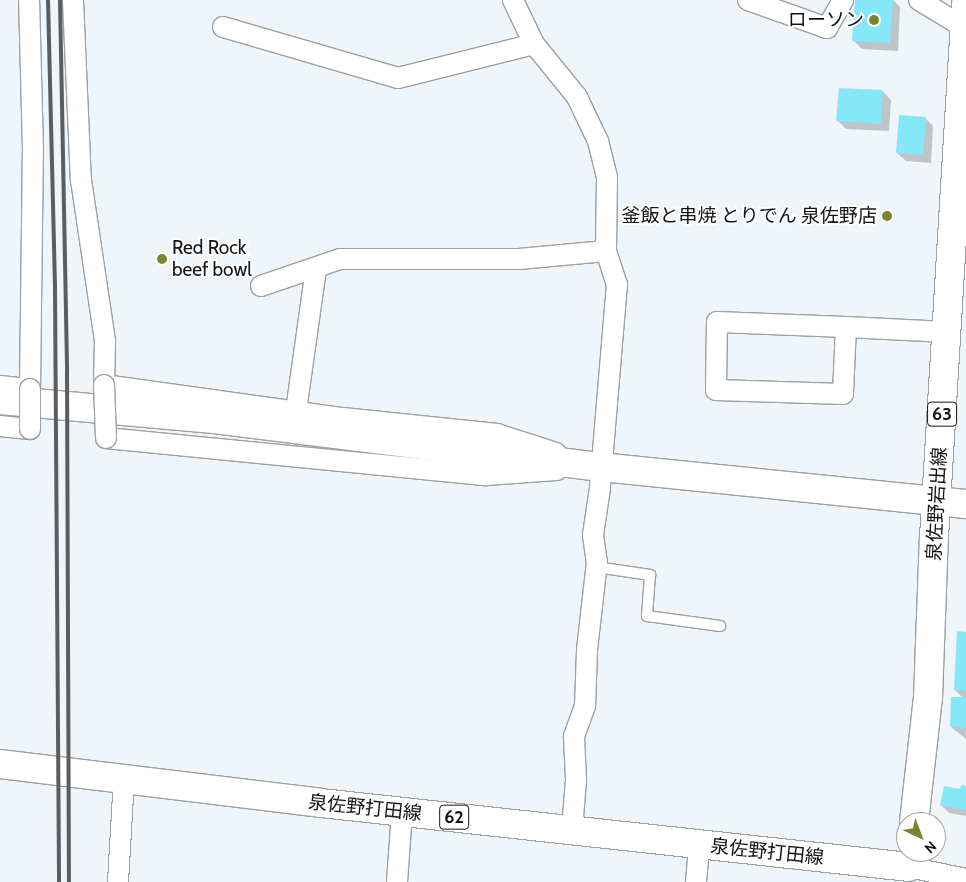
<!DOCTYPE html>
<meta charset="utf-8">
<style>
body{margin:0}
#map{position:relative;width:966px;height:882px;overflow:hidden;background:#eff5f9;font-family:Cabin,"Noto Sans JP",sans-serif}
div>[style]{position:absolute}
.shadow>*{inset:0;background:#0003}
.building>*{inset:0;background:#85e7f8}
.roads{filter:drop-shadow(1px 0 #9ba0a4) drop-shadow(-1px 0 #9ba0a4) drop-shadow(0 1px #9ba0a4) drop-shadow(0 -1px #9ba0a4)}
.lane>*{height:10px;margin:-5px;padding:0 5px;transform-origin:5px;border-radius:5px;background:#fff}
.street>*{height:20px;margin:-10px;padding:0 10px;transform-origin:10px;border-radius:10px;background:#fff}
.secondary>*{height:28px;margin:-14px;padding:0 14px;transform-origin:14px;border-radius:14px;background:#fff}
.primary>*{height:28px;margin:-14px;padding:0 14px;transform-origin:14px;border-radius:14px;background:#fff}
.rail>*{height:4px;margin:-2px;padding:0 2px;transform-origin:2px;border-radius:2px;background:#5b5e61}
.bridges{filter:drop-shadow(1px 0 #9ba0a4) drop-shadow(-1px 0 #9ba0a4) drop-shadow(0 1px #9ba0a4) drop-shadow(0 -1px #9ba0a4)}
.street-bridge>*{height:20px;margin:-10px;padding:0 10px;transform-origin:10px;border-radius:10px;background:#fff}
.dots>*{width:14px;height:14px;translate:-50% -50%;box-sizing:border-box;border:2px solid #fff;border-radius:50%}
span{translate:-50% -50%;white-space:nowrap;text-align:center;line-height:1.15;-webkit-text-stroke:4px #fff;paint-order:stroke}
.shield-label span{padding:1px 4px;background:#fff;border:1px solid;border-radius:4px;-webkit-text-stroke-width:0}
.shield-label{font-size:18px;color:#111315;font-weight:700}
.poi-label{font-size:19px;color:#111315}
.right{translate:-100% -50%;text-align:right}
.left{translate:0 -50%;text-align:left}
.street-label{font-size:19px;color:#111315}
.north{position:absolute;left:896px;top:812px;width:50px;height:50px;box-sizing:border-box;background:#fff;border:1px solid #a0a1a1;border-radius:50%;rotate:137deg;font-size:14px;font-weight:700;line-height:20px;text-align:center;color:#111315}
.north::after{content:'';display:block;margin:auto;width:18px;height:22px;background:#7b832e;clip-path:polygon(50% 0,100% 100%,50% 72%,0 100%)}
</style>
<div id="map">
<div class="shadow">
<div style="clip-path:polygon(856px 0,893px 0,900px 7px,898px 51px,862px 49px,854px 41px)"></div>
<div style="clip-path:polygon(883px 92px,891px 100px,889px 131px,846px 129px,838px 121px)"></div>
<div style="clip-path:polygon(925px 118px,933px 126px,931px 163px,906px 161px,897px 153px)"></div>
<div style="clip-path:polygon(966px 633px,966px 739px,951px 727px,963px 698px,955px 690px)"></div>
<div style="clip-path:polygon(966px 787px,966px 816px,949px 813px,941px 805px)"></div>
</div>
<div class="building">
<div style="clip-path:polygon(855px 0,893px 0,890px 43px,852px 41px)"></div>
<div style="clip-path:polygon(839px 88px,883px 90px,881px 124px,836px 121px)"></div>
<div style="clip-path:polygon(899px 115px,926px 117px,923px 155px,896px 153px)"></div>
<div style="clip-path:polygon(957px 631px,966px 632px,966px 691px,954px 690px)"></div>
<div style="clip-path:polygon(951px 697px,966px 697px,966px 728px,950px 727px)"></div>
<div style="clip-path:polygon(961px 785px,966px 786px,966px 810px,940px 805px,944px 786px,960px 789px)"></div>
</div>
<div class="roads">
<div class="lane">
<div style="left:596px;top:567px;width:55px;rotate:8.4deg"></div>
<div style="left:650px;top:575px;width:41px;rotate:94.2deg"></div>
<div style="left:647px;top:616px;width:74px;rotate:7.8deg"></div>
</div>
<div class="street">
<div style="left:73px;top:0;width:180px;rotate:87.5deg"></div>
<div style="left:81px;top:180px;width:163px;rotate:81.5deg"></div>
<div style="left:105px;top:341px;width:44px;rotate:91.3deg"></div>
<div style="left:104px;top:385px;width:241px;rotate:7.9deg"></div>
<div style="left:343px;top:418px;width:155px;rotate:5.9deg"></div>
<div style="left:497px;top:434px;width:62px;rotate:17.9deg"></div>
<div style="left:513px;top:0;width:49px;rotate:64.5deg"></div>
<div style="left:534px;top:44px;width:68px;rotate:50.9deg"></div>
<div style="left:577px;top:97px;width:49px;rotate:64.5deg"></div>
<div style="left:598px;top:141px;width:37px;rotate:76deg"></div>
<div style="left:607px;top:177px;width:74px;rotate:90.8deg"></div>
<div style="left:606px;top:251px;width:35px;rotate:72deg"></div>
<div style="left:617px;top:284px;width:205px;rotate:94.8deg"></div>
<div style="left:600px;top:488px;width:48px;rotate:98.5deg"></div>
<div style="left:593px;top:535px;width:27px;rotate:82deg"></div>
<div style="left:597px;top:562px;width:89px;rotate:96.5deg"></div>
<div style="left:587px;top:650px;width:56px;rotate:92deg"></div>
<div style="left:585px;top:706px;width:33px;rotate:110deg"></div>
<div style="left:574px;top:737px;width:43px;rotate:87.3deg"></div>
<div style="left:576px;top:780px;width:50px;rotate:94.6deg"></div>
<div style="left:748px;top:0;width:84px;rotate:19.5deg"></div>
<div style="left:827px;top:28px;width:32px;rotate:-60deg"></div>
<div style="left:919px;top:0;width:54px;rotate:31.3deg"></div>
<div style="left:223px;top:27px;width:182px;rotate:16.2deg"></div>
<div style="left:398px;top:78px;width:140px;rotate:-14deg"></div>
<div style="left:261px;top:286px;width:83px;rotate:-18.9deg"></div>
<div style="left:340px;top:259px;width:179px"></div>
<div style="left:519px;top:259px;width:87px;rotate:-5.3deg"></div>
<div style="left:846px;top:327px;width:67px;rotate:92.6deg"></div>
<div style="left:843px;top:394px;width:127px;rotate:-178.2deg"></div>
<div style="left:716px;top:390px;width:68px;rotate:-89.2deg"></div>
<div style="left:717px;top:322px;width:129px;rotate:2.2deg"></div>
<div style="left:846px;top:327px;width:101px;rotate:2.8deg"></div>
<div style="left:0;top:386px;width:30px;rotate:6deg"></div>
<div style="left:30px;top:389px;width:239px;rotate:-89.3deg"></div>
<div style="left:33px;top:150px;width:150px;rotate:-91.5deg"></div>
<div style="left:296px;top:411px;width:144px;rotate:-82deg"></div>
<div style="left:0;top:426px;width:30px;rotate:6deg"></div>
<div style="left:106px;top:438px;width:382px;rotate:5.6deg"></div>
<div style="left:486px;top:475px;width:71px;rotate:-4deg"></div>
<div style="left:909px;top:867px;width:58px;rotate:11.9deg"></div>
<div style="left:118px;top:882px;width:104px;rotate:-86.7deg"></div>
<div style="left:397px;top:882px;width:70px;rotate:-85.9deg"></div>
<div style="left:696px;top:882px;width:38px;rotate:-85deg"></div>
</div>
<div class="secondary">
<div style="left:0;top:400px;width:223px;rotate:5.1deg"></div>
<div style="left:222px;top:420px;width:382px;rotate:7.1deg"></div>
<div style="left:601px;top:467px;width:367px;rotate:5.8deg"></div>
</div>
<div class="primary">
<div style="left:0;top:764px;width:323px;rotate:6.9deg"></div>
<div style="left:321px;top:803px;width:591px;rotate:6.21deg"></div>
<div style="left:914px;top:822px;width:125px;rotate:-83.6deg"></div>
<div style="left:928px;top:698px;width:161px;rotate:-87.9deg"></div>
<div style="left:934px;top:537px;width:533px;rotate:-86.56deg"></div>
</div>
</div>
<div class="rail">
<div style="left:48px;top:0;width:288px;rotate:88.6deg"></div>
<div style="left:55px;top:288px;width:594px;rotate:89.61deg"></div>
<div style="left:60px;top:0;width:371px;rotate:88.9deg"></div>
<div style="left:67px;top:371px;width:511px;rotate:89.78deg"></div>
</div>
<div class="bridges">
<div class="street-bridge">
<div style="left:104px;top:385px;width:53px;rotate:87.8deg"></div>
<div style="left:30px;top:429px;width:40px;rotate:-90deg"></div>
</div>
</div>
<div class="dots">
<div style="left:874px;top:20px;background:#7b832e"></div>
<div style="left:887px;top:216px;background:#7b832e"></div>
<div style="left:162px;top:259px;background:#7b832e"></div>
</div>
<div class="shield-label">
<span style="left:942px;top:414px">63</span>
<span style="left:454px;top:817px">62</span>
</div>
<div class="poi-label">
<span class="right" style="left:864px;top:20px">ローソン</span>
<span class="right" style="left:877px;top:216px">釜飯と串焼 とりでん 泉佐野店</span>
<span class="left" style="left:172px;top:259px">Red Rock<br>beef bowl</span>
</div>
<div class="street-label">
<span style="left:937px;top:504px;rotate:-87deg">泉佐野岩出線</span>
<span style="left:365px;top:808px;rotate:6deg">泉佐野打田線</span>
<span style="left:767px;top:852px;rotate:6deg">泉佐野打田線</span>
</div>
<div class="north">N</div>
</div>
